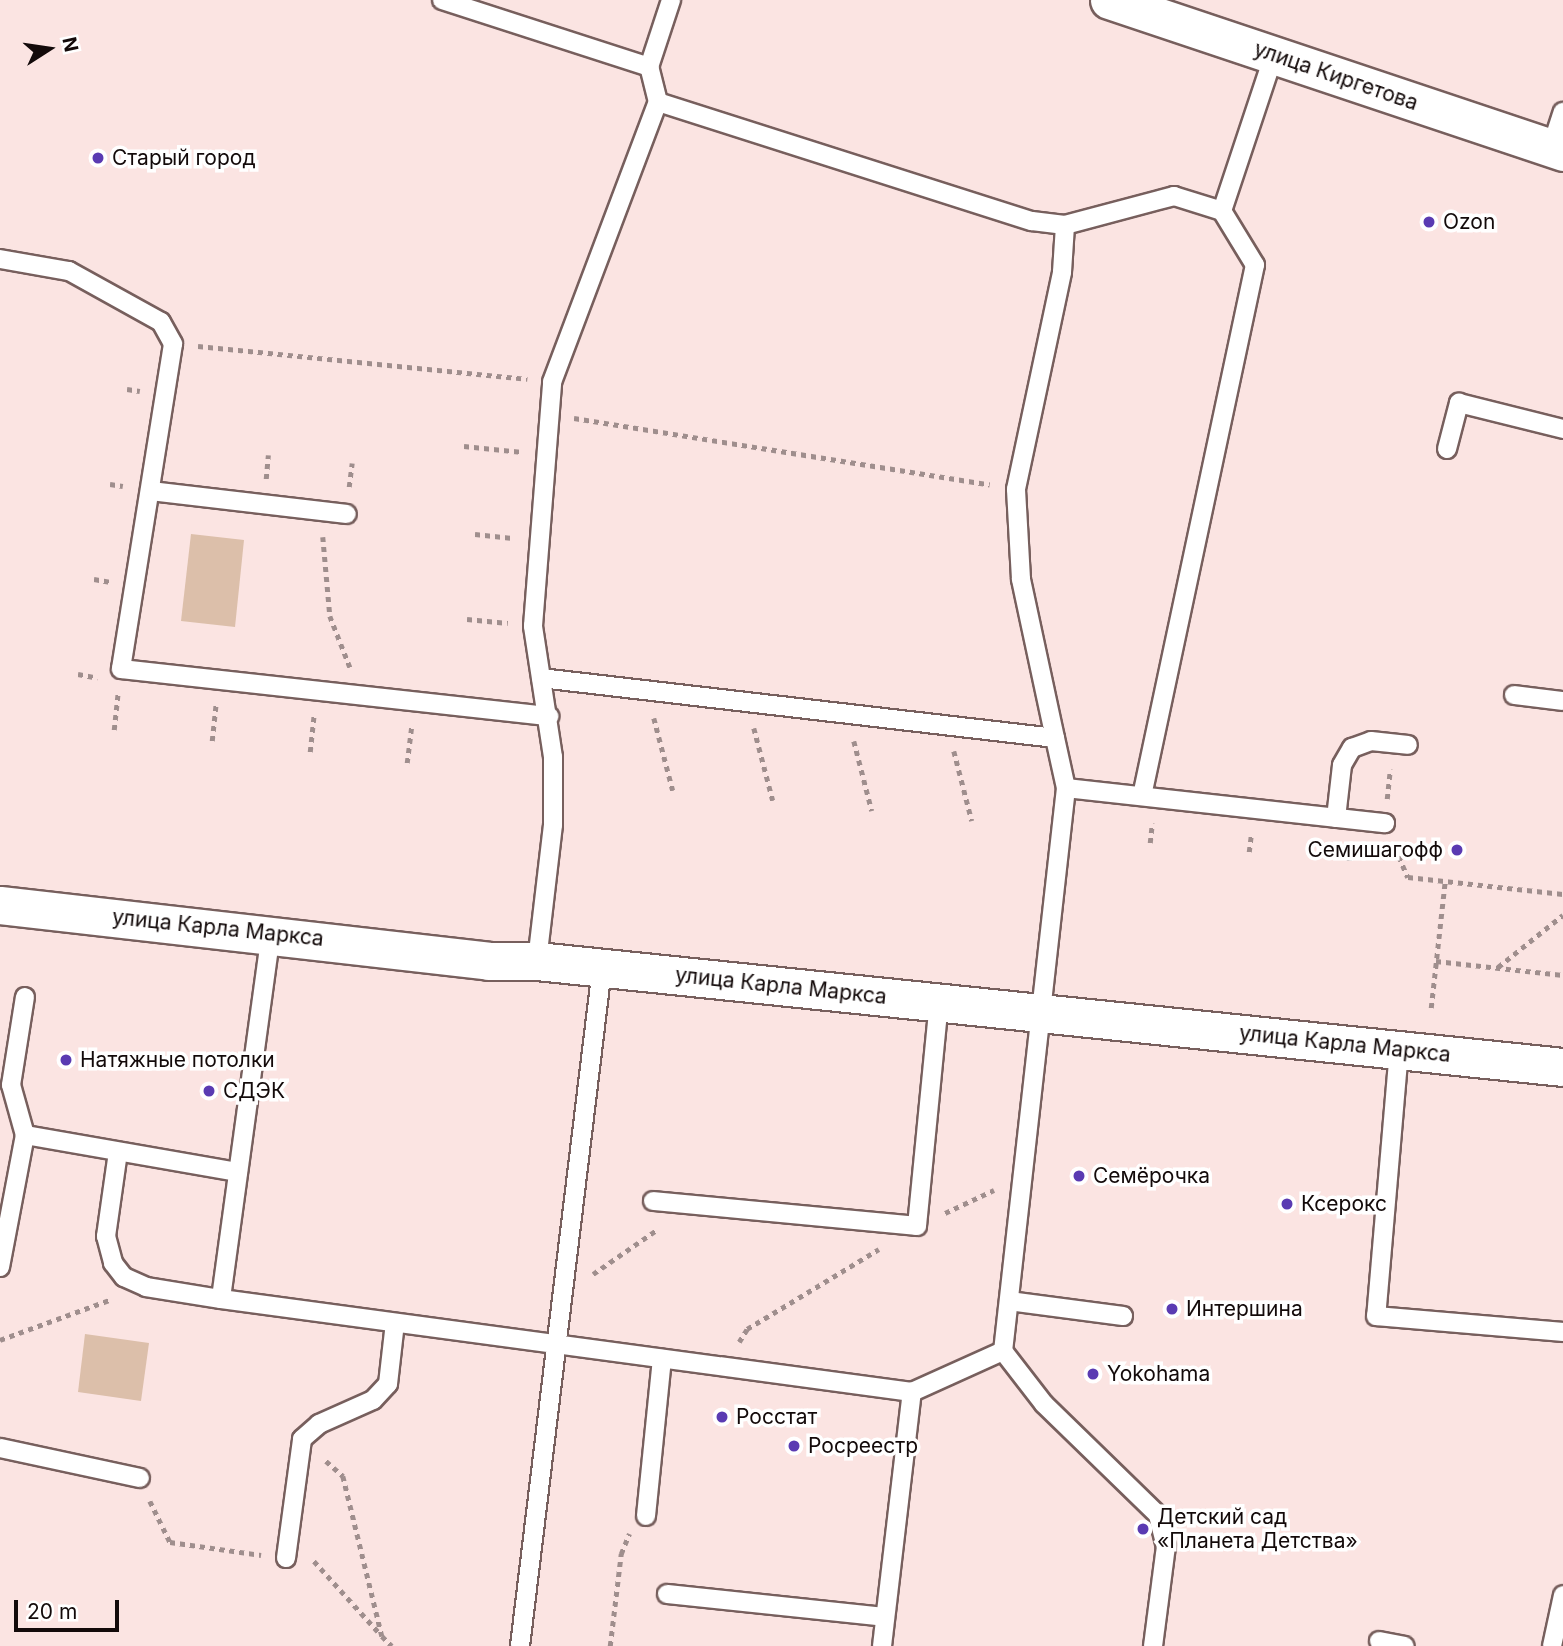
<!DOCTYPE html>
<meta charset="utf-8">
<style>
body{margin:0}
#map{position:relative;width:1563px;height:1646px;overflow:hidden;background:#fbe4e2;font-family:Inter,sans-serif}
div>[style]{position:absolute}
.green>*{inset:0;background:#dcbfaa}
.path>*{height:4.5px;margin-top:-2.25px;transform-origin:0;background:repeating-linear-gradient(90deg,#9f8e8d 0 5px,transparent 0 10px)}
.roads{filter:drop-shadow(2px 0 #775f5d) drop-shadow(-2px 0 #775f5d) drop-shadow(0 2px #775f5d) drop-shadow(0 -2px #775f5d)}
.lane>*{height:18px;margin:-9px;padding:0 9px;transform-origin:9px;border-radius:9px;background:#fff}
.street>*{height:37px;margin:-18.5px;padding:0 18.5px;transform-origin:18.5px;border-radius:18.5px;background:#fff}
.dots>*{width:19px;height:19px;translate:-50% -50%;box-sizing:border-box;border:4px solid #fff;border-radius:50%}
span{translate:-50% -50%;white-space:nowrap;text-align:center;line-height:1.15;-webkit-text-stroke:7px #fff;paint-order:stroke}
.street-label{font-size:21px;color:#130a0a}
.poi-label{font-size:21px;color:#130a0a}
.left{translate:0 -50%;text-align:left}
.right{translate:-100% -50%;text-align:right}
.north{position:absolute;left:14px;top:14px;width:70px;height:70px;-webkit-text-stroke:5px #fff;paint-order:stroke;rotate:78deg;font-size:19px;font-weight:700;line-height:28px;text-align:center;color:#130a0a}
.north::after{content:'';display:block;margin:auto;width:24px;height:32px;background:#130a0a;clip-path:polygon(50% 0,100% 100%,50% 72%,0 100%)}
.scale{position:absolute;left:14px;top:1600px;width:105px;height:32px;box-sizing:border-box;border:4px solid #130a0a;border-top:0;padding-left:9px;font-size:21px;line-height:24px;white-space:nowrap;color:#130a0a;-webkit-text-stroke:5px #fff;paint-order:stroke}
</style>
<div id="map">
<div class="green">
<div style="clip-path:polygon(191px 534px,244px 540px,235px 627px,181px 621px)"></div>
<div style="clip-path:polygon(85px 1334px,149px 1343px,141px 1401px,78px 1392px)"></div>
</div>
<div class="path">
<div style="left:198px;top:346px;width:331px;rotate:5.7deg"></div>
<div style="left:127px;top:389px;width:13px;rotate:9deg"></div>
<div style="left:574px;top:418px;width:421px;rotate:9.1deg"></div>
<div style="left:464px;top:446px;width:59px;rotate:5.8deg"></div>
<div style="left:266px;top:479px;width:24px;rotate:-85deg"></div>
<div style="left:110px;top:484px;width:13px;rotate:9deg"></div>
<div style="left:349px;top:487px;width:24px;rotate:-83deg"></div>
<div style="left:475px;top:534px;width:38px;rotate:6deg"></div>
<div style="left:323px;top:537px;width:79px;rotate:84.9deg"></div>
<div style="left:330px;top:616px;width:55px;rotate:68.6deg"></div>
<div style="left:94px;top:579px;width:17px;rotate:10deg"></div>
<div style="left:467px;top:619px;width:41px;rotate:5.6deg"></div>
<div style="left:78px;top:674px;width:20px;rotate:11deg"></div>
<div style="left:654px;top:718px;width:75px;rotate:75.4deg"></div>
<div style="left:754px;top:728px;width:75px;rotate:75.4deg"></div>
<div style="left:114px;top:730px;width:37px;rotate:-84deg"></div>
<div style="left:212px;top:741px;width:38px;rotate:-84deg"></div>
<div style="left:854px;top:741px;width:72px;rotate:75.6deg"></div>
<div style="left:954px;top:751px;width:72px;rotate:75.6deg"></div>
<div style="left:310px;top:752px;width:38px;rotate:-84deg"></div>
<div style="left:407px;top:763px;width:38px;rotate:-83deg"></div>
<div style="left:1387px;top:799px;width:30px;rotate:-84deg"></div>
<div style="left:1150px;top:843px;width:20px;rotate:-84deg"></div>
<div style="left:1395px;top:847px;width:33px;rotate:67deg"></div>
<div style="left:1408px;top:877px;width:156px;rotate:6.3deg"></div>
<div style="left:1249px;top:852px;width:17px;rotate:-83deg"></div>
<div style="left:1349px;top:861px;width:17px;rotate:-87deg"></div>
<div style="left:1436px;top:961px;width:128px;rotate:6.3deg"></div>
<div style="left:1498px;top:967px;width:83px;rotate:-38.7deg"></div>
<div style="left:1431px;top:1008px;width:128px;rotate:-83.7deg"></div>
<div style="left:945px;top:1213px;width:54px;rotate:-25.1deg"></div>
<div style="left:593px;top:1274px;width:79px;rotate:-34.7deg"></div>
<div style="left:0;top:1340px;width:119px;rotate:-20.1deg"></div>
<div style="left:739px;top:1342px;width:15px;rotate:-58deg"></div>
<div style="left:747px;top:1329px;width:154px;rotate:-31.2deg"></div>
<div style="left:326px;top:1461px;width:23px;rotate:41deg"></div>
<div style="left:343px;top:1476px;width:165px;rotate:76.3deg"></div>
<div style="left:382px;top:1636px;width:14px;rotate:45deg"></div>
<div style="left:150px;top:1501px;width:46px;rotate:64deg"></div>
<div style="left:170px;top:1542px;width:92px;rotate:8.1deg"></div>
<div style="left:314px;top:1561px;width:100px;rotate:47.8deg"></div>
<div style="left:610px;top:1646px;width:93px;rotate:-83.2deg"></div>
<div style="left:621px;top:1554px;width:22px;rotate:-68deg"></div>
</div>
<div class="roads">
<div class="lane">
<div style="left:442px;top:0;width:218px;rotate:17.9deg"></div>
<div style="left:658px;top:102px;width:392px;rotate:17.7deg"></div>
<div style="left:1032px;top:221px;width:33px;rotate:7deg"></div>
<div style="left:1065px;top:225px;width:113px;rotate:-14.9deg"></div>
<div style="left:1174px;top:196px;width:50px;rotate:17.4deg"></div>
<div style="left:1551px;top:148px;width:38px;rotate:-72deg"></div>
<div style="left:0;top:259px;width:70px;rotate:9.9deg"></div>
<div style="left:69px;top:271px;width:105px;rotate:29deg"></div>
<div style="left:161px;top:322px;width:25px;rotate:61deg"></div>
<div style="left:173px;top:344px;width:329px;rotate:99.1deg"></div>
<div style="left:121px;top:669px;width:431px;rotate:6.3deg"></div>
<div style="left:1447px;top:449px;width:48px;rotate:-75.4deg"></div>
<div style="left:1459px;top:403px;width:107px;rotate:14deg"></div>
<div style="left:151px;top:491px;width:197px;rotate:6.7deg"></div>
<div style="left:541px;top:678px;width:517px;rotate:6.66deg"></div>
<div style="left:1055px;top:738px;width:51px;rotate:77.6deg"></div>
<div style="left:1066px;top:788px;width:567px;rotate:96.38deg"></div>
<div style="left:1003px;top:1351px;width:67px;rotate:52.3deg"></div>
<div style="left:1044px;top:1404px;width:159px;rotate:44.2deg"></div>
<div style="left:1158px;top:1515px;width:32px;rotate:76deg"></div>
<div style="left:1166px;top:1546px;width:101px;rotate:97.4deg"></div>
<div style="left:1514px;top:695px;width:49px;rotate:7deg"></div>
<div style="left:1055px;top:738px;width:163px;rotate:-102.1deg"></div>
<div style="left:1021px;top:579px;width:90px;rotate:-93.2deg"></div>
<div style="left:1016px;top:489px;width:222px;rotate:-78deg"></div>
<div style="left:1062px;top:272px;width:47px;rotate:-86.3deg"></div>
<div style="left:1066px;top:788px;width:321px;rotate:6.3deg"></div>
<div style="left:1142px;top:796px;width:543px;rotate:-77.99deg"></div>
<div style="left:1255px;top:265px;width:63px;rotate:-121.4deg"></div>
<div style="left:1222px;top:211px;width:164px;rotate:-71.6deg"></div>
<div style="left:1336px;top:818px;width:53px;rotate:-83.5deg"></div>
<div style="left:1342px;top:765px;width:20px;rotate:-60deg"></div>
<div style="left:1352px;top:748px;width:20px;rotate:-20deg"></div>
<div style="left:1371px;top:741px;width:37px;rotate:6deg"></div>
<div style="left:271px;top:933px;width:369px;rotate:97.8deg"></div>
<div style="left:221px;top:1299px;width:697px;rotate:7.67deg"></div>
<div style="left:912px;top:1392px;width:100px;rotate:-24.3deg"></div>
<div style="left:537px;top:961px;width:137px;rotate:-83.3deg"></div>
<div style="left:553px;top:825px;width:68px;rotate:-90deg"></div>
<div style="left:553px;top:757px;width:133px;rotate:-98.7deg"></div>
<div style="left:533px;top:626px;width:245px;rotate:-85.5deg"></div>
<div style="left:552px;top:382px;width:299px;rotate:-69.3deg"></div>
<div style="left:658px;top:102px;width:36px;rotate:-104deg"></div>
<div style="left:649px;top:67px;width:71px;rotate:-71.8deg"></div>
<div style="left:1399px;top:1050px;width:267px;rotate:94.9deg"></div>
<div style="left:1376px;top:1316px;width:188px;rotate:4.9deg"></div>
<div style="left:25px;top:1135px;width:216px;rotate:9.9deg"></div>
<div style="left:118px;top:1152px;width:85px;rotate:98.1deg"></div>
<div style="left:106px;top:1236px;width:28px;rotate:75deg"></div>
<div style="left:113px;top:1263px;width:18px;rotate:52deg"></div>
<div style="left:124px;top:1277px;width:24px;rotate:24deg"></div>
<div style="left:146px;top:1287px;width:76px;rotate:9.1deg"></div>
<div style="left:653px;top:1201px;width:265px;rotate:5.4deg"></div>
<div style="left:917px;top:1226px;width:225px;rotate:-84.4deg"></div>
<div style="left:0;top:1267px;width:134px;rotate:-79.3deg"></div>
<div style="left:25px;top:1135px;width:52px;rotate:-105.6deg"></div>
<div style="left:11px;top:1085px;width:89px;rotate:-81deg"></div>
<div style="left:1009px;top:1301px;width:115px;rotate:7.5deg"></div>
<div style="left:0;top:1448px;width:143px;rotate:12.1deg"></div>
<div style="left:646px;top:1516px;width:158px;rotate:-84.2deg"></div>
<div style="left:286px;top:1558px;width:120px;rotate:-82.3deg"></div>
<div style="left:302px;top:1439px;width:23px;rotate:-41deg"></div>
<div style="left:319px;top:1424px;width:59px;rotate:-24deg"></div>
<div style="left:373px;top:1400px;width:22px;rotate:-47deg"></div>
<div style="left:388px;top:1384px;width:61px;rotate:-83.5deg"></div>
<div style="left:667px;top:1594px;width:219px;rotate:6deg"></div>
<div style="left:1379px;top:1641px;width:26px;rotate:11deg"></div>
<div style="left:520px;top:1646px;width:683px;rotate:-83.1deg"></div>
<div style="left:882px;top:1646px;width:256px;rotate:-83.3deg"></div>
<div style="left:1552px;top:1646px;width:52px;rotate:-77.8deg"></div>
</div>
<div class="street">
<div style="left:1109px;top:0;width:479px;rotate:18.5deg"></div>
<div style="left:0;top:905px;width:491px;rotate:6.5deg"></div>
<div style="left:488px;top:961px;width:49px"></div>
<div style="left:537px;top:961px;width:1031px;rotate:5.9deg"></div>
</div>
</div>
<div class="dots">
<div style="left:98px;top:158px;background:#5a3ab2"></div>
<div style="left:1429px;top:222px;background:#5a3ab2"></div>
<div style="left:1457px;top:850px;background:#5a3ab2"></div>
<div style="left:66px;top:1060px;background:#5a3ab2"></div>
<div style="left:209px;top:1091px;background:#5a3ab2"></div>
<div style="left:1079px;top:1176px;background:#5a3ab2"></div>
<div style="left:1287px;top:1204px;background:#5a3ab2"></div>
<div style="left:1172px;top:1309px;background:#5a3ab2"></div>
<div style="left:1093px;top:1374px;background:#5a3ab2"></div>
<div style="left:722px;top:1417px;background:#5a3ab2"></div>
<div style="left:794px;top:1446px;background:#5a3ab2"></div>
<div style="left:1143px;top:1529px;background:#5a3ab2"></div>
</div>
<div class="street-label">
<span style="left:1336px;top:76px;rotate:19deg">улица Киргетова</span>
<span style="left:218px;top:928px;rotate:6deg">улица Карла Маркса</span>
<span style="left:781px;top:986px;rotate:6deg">улица Карла Маркса</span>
<span style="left:1345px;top:1044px;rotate:6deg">улица Карла Маркса</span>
</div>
<div class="poi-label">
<span class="left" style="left:112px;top:158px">Старый город</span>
<span class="left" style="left:1443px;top:222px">Ozon</span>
<span class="right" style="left:1443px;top:850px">Семишагофф</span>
<span class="left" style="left:80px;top:1060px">Натяжные потолки</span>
<span class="left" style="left:223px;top:1091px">СДЭК</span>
<span class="left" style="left:1093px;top:1176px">Семёрочка</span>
<span class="left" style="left:1301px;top:1204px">Ксерокс</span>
<span class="left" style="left:1186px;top:1309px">Интершина</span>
<span class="left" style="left:1107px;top:1374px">Yokohama</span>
<span class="left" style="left:736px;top:1417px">Росстат</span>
<span class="left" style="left:808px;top:1446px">Росреестр</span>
<span class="left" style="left:1157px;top:1529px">Детский сад<br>«Планета Детства»</span>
</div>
<div class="north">N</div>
<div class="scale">20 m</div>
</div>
